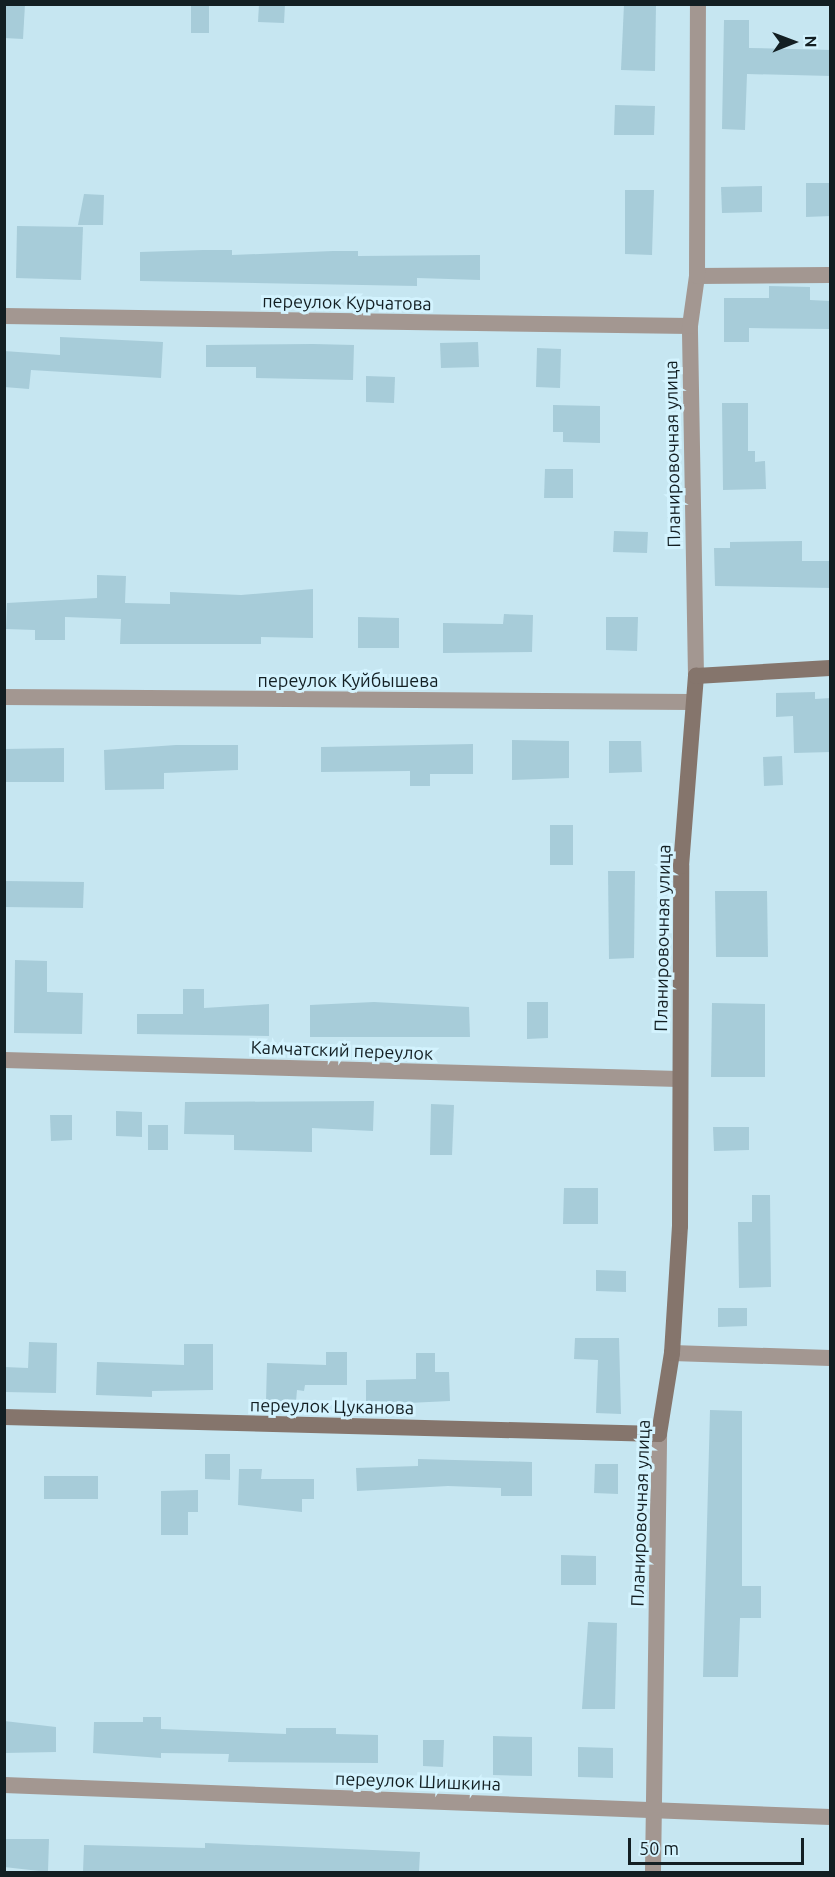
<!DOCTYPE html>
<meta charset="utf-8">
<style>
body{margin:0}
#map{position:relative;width:835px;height:1877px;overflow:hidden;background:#c6e6f1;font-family:Ubuntu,sans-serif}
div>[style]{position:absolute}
.building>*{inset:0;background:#a7ccd9}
.minor>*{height:16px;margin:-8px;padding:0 8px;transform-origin:8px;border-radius:8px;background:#a39791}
.secondary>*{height:16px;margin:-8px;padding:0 8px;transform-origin:8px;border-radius:8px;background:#85756c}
span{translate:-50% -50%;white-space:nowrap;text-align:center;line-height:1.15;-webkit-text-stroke:6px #d3f3fe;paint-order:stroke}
.street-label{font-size:18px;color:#131f23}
.frame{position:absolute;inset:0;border:6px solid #131f23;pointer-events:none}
.north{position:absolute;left:763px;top:12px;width:60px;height:60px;-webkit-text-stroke:4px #d3f3fe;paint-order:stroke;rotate:89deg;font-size:16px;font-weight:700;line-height:24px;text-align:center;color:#131f23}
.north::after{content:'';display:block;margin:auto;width:21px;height:27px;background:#131f23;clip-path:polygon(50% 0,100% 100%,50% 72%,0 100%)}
.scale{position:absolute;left:628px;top:1838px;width:176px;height:27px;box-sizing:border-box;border:3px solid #131f23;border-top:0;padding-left:8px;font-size:18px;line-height:21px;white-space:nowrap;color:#131f23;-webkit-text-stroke:4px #d3f3fe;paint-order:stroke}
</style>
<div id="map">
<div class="building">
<div style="clip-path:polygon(4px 4px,25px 4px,23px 39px,4px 38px)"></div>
<div style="clip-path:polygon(191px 4px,209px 4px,209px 33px,191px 33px)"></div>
<div style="clip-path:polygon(259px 4px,285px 4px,284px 23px,258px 22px)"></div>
<div style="clip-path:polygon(624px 4px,656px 4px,655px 71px,621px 70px)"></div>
<div style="clip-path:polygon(724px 20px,749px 20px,749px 48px,831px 50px,831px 76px,747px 74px,745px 130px,722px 129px)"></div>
<div style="clip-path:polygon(615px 105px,655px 106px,654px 135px,614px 135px)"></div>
<div style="clip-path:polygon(806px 183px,831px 183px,831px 216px,806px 217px)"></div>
<div style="clip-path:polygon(762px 186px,762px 212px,722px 213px,721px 187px)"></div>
<div style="clip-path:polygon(625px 190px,654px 190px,652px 255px,625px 254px)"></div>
<div style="clip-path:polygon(84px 194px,104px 195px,103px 225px,78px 225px)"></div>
<div style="clip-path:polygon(17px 226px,83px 227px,81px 280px,16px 278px)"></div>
<div style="clip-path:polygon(203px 250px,232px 250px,232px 255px,333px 251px,358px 251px,358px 256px,480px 255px,480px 280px,417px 278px,417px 286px,140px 281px,140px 252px)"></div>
<div style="clip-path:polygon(769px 286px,810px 287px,810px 300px,831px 301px,831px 329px,749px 328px,749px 342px,724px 342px,724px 298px,769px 298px)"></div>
<div style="clip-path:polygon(60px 337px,163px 342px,161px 378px,31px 370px,29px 389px,4px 387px,4px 351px,60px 355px)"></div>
<div style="clip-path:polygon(478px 342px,479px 367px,441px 368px,440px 343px)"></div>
<div style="clip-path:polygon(313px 344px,354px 345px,353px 380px,256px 378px,256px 367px,206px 367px,206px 345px)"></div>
<div style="clip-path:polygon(537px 348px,561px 349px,560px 388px,536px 387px)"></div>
<div style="clip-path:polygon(366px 376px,395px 377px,394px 403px,366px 402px)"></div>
<div style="clip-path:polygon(722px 403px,748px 403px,748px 451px,755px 451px,755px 462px,765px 461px,766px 489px,723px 490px)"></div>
<div style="clip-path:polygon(553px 405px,600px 406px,600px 443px,563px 442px,563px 432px,553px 432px)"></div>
<div style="clip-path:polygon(545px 469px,573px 469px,573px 498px,544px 498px)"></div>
<div style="clip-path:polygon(614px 531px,648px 532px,647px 553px,613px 552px)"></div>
<div style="clip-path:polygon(802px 541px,802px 561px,831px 561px,831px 588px,715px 586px,714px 548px,730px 548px,730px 542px)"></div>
<div style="clip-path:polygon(97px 575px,126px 576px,125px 603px,170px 604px,170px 592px,241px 595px,313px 589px,313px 638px,261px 637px,261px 644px,120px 644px,121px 619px,65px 617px,65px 640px,35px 640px,35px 630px,6px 629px,7px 603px,97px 598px)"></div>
<div style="clip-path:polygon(504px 614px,533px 615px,532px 652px,443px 653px,443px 623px,503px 624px)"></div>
<div style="clip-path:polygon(358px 617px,399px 618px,399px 648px,358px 648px)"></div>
<div style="clip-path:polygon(606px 617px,638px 617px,637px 651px,606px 650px)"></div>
<div style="clip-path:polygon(815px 692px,815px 699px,831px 698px,831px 752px,794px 753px,793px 716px,776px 717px,776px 693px)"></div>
<div style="clip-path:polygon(512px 740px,569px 741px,569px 778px,512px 780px)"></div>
<div style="clip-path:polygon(609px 741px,641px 741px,642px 772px,609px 773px)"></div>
<div style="clip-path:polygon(473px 744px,473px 774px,430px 774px,430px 786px,410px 786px,410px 771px,321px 772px,321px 747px)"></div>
<div style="clip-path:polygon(176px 745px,238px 745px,238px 770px,164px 773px,164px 789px,105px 790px,104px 750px)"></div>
<div style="clip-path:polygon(64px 748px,64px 782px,4px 782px,4px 749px)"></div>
<div style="clip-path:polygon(782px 756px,783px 785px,764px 786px,763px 757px)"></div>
<div style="clip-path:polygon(550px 825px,573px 825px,573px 865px,550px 865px)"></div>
<div style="clip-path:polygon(608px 871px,635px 871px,634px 958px,609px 959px)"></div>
<div style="clip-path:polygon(4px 881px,84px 882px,83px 908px,4px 907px)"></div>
<div style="clip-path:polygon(715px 891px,767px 891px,768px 957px,716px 957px)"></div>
<div style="clip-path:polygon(15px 960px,47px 961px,47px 992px,83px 993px,82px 1034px,14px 1033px)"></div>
<div style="clip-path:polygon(183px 989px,204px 989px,204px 1008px,269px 1004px,269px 1036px,137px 1034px,137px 1014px,183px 1014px)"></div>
<div style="clip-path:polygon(374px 1002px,469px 1007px,470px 1037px,310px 1037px,310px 1005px)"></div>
<div style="clip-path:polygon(527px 1002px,548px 1002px,548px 1038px,527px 1039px)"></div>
<div style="clip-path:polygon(712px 1003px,765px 1004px,765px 1077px,711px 1077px)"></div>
<div style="clip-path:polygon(374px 1101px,373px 1131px,312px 1128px,312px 1152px,234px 1150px,234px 1135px,184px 1134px,185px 1102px)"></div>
<div style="clip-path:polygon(431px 1104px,454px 1105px,452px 1155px,430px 1155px)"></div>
<div style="clip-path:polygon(116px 1111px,142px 1112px,142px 1137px,116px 1136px)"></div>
<div style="clip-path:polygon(50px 1115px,72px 1115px,72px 1140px,51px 1141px)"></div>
<div style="clip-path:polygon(148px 1125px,168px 1125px,168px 1150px,148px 1150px)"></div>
<div style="clip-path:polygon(713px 1127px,749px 1127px,749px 1150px,714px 1151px)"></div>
<div style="clip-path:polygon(564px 1188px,598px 1188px,598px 1224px,563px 1224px)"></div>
<div style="clip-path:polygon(752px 1195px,770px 1195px,771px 1287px,739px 1288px,738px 1222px,752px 1222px)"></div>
<div style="clip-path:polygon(596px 1270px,626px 1271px,626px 1292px,596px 1291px)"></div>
<div style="clip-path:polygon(718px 1308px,747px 1308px,747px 1326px,718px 1327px)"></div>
<div style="clip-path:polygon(575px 1338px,619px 1338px,621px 1414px,596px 1413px,598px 1360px,574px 1359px)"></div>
<div style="clip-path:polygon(29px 1342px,57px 1343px,56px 1393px,4px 1392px,4px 1367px,28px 1368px)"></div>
<div style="clip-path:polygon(184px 1344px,213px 1344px,213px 1390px,152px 1391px,152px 1397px,96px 1395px,97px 1362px,184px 1365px)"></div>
<div style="clip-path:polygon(326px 1352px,347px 1352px,347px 1385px,305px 1385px,304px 1391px,297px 1390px,296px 1402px,266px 1401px,267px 1363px,326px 1365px)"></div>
<div style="clip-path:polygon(416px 1353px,435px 1353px,435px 1372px,449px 1372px,450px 1401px,366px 1405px,366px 1380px,416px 1379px)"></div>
<div style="clip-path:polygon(710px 1410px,742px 1411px,742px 1586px,761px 1586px,761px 1618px,740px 1618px,738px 1677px,703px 1677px)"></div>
<div style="clip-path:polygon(205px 1454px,230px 1454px,230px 1480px,205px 1479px)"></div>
<div style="clip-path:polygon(418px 1459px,532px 1462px,532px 1496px,501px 1496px,501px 1488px,448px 1486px,357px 1491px,356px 1468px,418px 1466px)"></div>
<div style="clip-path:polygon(595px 1464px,618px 1464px,618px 1494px,594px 1493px)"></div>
<div style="clip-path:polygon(239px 1469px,262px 1469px,261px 1479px,314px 1479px,314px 1499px,302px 1499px,302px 1512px,238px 1505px)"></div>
<div style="clip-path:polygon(44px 1476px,98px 1476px,98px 1499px,44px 1499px)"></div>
<div style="clip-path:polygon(198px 1490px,198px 1512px,188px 1512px,188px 1535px,161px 1535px,161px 1491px)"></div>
<div style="clip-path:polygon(561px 1555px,596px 1556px,596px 1585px,561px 1585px)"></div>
<div style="clip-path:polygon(588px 1622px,617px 1623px,615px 1709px,582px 1709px)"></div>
<div style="clip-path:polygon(143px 1717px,161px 1717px,161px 1729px,286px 1734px,286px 1728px,336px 1728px,336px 1734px,378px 1735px,378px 1763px,228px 1762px,229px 1754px,161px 1753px,161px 1758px,93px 1753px,94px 1722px,143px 1722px)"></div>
<div style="clip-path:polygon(4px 1721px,56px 1727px,56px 1752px,4px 1753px)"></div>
<div style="clip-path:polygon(493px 1736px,532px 1737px,532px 1776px,493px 1775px)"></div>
<div style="clip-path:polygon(423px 1740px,444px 1740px,443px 1767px,423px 1766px)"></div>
<div style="clip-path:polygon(578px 1747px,613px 1748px,613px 1778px,578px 1777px)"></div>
<div style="clip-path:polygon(4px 1839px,49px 1839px,48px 1872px,4px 1867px)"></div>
<div style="clip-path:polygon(205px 1843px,420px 1852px,419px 1872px,83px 1872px,84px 1845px,205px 1848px)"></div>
</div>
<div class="minor">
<div style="left:697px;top:276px;width:133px;rotate:-0.4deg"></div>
<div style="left:4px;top:316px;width:686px;rotate:0.84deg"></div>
<div style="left:696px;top:676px;width:350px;rotate:-91deg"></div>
<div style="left:690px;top:326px;width:50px;rotate:-82deg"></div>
<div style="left:697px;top:276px;width:272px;rotate:-89.8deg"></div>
<div style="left:4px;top:697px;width:688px;rotate:0.42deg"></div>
<div style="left:4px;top:1060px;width:675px;rotate:1.61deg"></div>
<div style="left:672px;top:1353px;width:158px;rotate:1.8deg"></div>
<div style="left:4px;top:1785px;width:827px;rotate:2.22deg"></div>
<div style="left:653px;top:1872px;width:438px;rotate:-89.2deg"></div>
</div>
<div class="secondary">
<div style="left:4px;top:1417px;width:655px;rotate:1.49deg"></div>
<div style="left:659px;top:1434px;width:82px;rotate:-80.9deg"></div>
<div style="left:672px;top:1353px;width:127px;rotate:-86.4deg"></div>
<div style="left:680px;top:1226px;width:360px;rotate:-89.8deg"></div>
<div style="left:681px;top:866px;width:191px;rotate:-85.5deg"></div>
<div style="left:696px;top:676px;width:134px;rotate:-3.4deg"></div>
</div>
<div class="street-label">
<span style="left:347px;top:302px;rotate:1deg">переулок Курчатова</span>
<span style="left:672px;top:454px;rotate:-91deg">Планировочная улица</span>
<span style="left:348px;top:680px">переулок Куйбышева</span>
<span style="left:662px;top:938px;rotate:-89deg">Планировочная улица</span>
<span style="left:342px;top:1050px;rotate:2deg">Камчатский переулок</span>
<span style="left:332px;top:1406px;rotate:1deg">переулок Цуканова</span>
<span style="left:640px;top:1513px;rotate:-88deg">Планировочная улица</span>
<span style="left:418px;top:1781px;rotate:2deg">переулок Шишкина</span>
</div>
<div class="frame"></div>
<div class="north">N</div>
<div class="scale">50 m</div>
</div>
